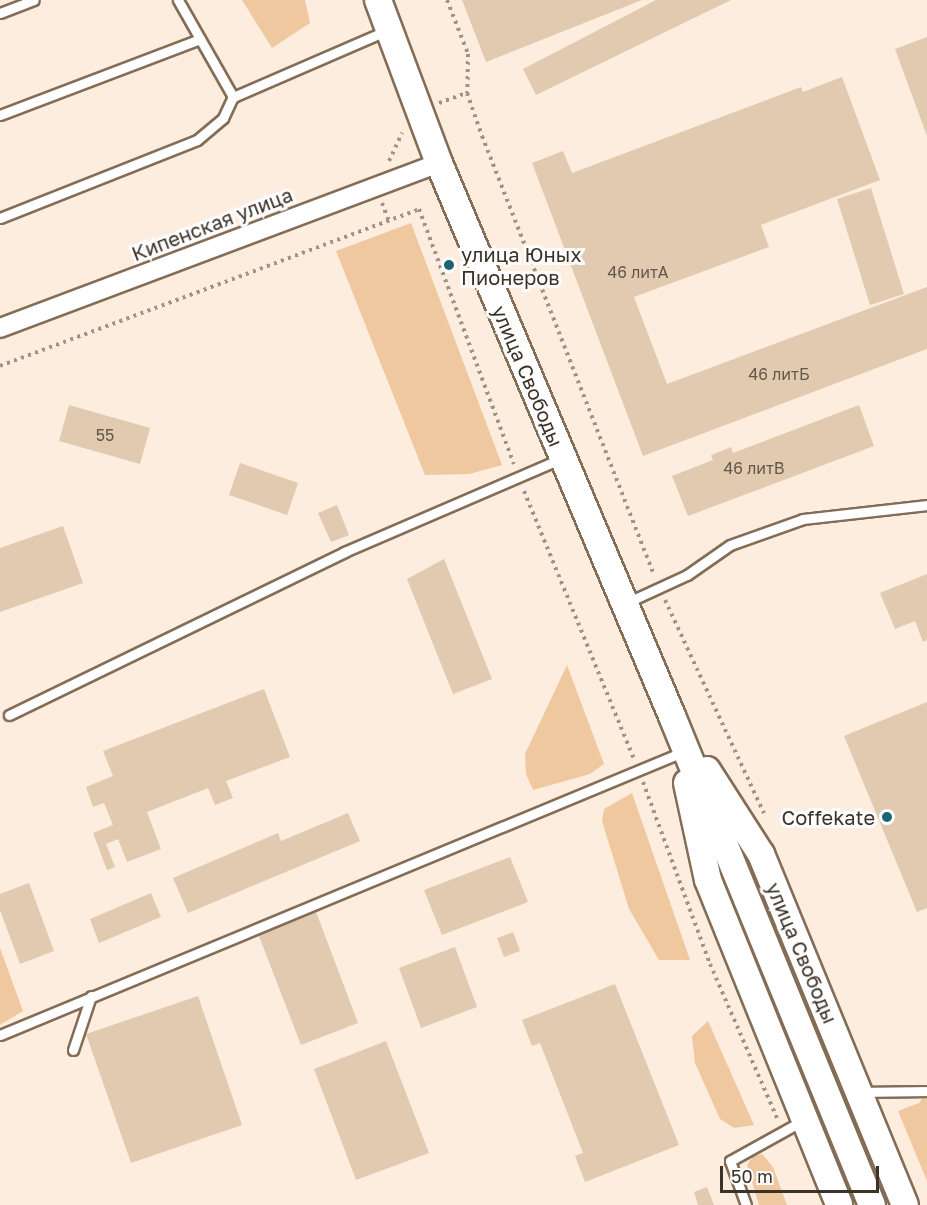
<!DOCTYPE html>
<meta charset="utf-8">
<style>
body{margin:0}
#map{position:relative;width:927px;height:1205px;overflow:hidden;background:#fcedde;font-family:"Golos Text",sans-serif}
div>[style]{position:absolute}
.green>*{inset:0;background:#f0c8a0}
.building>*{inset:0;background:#e2cab1}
.path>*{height:4px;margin-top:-2px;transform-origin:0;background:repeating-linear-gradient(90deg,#a09488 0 3px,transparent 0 7.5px)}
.roads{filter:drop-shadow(2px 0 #836d56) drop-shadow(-2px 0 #836d56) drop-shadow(0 2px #836d56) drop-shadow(0 -2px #836d56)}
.lane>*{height:9px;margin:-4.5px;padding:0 4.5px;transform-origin:4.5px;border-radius:4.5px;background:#fff}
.street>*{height:18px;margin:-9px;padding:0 9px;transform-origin:9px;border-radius:9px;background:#fff}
.secondary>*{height:26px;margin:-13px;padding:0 13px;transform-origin:13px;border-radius:13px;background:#fff}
.dots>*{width:16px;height:16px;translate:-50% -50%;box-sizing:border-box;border:3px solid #fdfdfd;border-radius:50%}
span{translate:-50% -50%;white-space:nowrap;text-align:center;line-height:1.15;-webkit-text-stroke:6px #fdfdfd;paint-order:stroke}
.number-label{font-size:16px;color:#65584a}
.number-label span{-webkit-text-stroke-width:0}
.street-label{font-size:20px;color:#3b3228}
.poi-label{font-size:20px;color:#3b3228}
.left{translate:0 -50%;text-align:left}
.right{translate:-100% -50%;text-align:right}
.scale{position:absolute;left:720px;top:1166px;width:159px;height:27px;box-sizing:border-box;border:3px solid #3b3228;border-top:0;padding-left:8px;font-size:18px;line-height:21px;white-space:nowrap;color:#3b3228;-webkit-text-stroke:4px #fdfdfd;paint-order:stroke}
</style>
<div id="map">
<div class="green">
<div style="clip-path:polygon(242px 0,305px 0,310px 23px,272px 48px)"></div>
<div style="clip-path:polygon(411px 223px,502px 465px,469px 474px,425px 475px,336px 251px)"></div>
<div style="clip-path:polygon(567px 665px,604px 764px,590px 774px,533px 790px,526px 774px,525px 754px)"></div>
<div style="clip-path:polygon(632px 793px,690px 960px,659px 960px,629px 909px,602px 821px,604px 809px)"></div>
<div style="clip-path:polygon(0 948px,23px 1011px,0 1025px)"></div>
<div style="clip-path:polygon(708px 1021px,754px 1125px,734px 1128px,720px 1119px,695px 1063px,692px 1036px)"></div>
<div style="clip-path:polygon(927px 1091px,927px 1181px,898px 1111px,919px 1103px)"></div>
<div style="clip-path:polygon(762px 1154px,773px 1167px,787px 1205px,759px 1205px,747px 1165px,753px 1156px)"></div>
</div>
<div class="building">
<div style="clip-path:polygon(462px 0,642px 0,486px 62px)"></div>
<div style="clip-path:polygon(656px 0,731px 0,536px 95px,523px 69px)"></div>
<div style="clip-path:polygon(927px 37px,927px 136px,895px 49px)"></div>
<div style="clip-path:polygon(842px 77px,880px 180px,761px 225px,769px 247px,634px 297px,667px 384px,927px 287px,927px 349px,643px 456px,532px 163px,563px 151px,572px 173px,801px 87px,803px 92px)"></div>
<div style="clip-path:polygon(871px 188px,904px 294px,870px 305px,837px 199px)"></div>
<div style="clip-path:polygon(69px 405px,150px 428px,140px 464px,59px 441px)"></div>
<div style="clip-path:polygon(859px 405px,874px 446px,688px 516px,672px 476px,713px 460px,711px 455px,731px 447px,733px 453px)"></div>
<div style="clip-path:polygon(240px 463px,298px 483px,287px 515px,229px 495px)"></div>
<div style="clip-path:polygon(337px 505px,349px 535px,331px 542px,318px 513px)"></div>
<div style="clip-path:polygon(63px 526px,83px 583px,0 612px,0 548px)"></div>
<div style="clip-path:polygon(444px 559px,492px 679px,453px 694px,407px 579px)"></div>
<div style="clip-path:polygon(927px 574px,927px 640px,923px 642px,915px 621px,895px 629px,880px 593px)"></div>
<div style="clip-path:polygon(264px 689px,290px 757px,226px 781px,233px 798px,215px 805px,208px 788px,147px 812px,161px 849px,127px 862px,118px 839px,106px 844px,115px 867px,107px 870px,93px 833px,113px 825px,104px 803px,93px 807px,86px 787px,113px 776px,103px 751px)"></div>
<div style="clip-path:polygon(927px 702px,927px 908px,917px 912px,844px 736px)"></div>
<div style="clip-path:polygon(348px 813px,360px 841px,188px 913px,173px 878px,278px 833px,281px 841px)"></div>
<div style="clip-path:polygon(510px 857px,528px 902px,442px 935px,424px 890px)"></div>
<div style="clip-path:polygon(29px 883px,54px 951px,20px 964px,0 910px,0 894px)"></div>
<div style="clip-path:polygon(151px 893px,161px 917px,99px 943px,90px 919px)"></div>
<div style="clip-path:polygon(315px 909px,358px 1023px,301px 1045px,257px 931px)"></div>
<div style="clip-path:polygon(513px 932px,520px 951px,504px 957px,497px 938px)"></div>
<div style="clip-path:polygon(455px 947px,477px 1007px,421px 1028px,399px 968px)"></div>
<div style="clip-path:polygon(615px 984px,679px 1145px,585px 1182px,575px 1156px,583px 1153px,540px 1043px,532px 1046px,522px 1020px)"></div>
<div style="clip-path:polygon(198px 996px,242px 1125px,131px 1163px,86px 1034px)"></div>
<div style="clip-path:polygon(386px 1041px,429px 1153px,356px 1180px,314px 1069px)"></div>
<div style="clip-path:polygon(707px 1187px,714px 1205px,698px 1205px,694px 1192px)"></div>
</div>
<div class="path">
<div style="left:447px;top:0;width:58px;rotate:68.7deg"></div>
<div style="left:468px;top:54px;width:39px;rotate:91deg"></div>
<div style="left:467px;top:93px;width:46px;rotate:70.8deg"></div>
<div style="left:482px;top:136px;width:472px;rotate:68.6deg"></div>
<div style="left:439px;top:103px;width:30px;rotate:-20deg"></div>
<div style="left:389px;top:161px;width:31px;rotate:-65deg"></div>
<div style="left:382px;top:203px;width:19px;rotate:69deg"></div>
<div style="left:0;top:366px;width:447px;rotate:-20.5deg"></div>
<div style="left:419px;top:209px;width:272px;rotate:69.6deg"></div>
<div style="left:524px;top:491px;width:290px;rotate:67.7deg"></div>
<div style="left:665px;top:600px;width:235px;rotate:65.1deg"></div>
<div style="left:643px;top:782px;width:194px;rotate:69.8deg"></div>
<div style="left:710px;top:964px;width:168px;rotate:66.5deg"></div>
</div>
<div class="roads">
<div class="lane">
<div style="left:178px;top:0;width:112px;rotate:60.4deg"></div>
<div style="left:0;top:13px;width:36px;rotate:-21deg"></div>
<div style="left:0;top:115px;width:214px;rotate:-20.8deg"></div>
<div style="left:0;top:218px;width:212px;rotate:-21.6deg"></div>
<div style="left:197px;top:140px;width:34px;rotate:-40deg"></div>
<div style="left:223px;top:118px;width:23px;rotate:-65deg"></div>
<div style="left:233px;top:97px;width:169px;rotate:-23.4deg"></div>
<div style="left:626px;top:603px;width:67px;rotate:-24.7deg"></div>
<div style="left:687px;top:575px;width:52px;rotate:-34.9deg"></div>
<div style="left:730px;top:545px;width:77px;rotate:-19.6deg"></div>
<div style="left:803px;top:519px;width:125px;rotate:-6.4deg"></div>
<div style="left:9px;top:715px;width:373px;rotate:-25.9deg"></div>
<div style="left:344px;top:552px;width:235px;rotate:-23.3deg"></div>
<div style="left:0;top:1035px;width:736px;rotate:-22.52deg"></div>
<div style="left:73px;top:1050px;width:57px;rotate:-71.6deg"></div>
<div style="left:860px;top:1092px;width:67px;rotate:-0.9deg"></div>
<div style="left:746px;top:1205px;width:47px;rotate:-110deg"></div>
<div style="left:730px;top:1161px;width:85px;rotate:-29deg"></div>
</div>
<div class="street">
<div style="left:0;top:328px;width:469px;rotate:-20.6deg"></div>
</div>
<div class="secondary">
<div style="left:378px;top:0;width:174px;rotate:69.5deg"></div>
<div style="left:439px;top:163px;width:600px;rotate:67.15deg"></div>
<div style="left:672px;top:716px;width:528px;rotate:67.76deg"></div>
<div style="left:707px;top:770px;width:100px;rotate:57.3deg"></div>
<div style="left:761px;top:854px;width:379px;rotate:67.7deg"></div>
<div style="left:687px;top:783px;width:99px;rotate:77.8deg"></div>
<div style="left:708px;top:880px;width:350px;rotate:68deg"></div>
</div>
</div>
<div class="dots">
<div style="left:449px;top:265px;background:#1d6373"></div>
<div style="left:887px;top:817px;background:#1d6373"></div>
</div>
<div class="number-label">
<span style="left:638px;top:272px">46 литА</span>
<span style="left:779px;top:374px">46 литБ</span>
<span style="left:105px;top:435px">55</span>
<span style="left:754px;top:468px">46 литВ</span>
</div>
<div class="street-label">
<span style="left:212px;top:224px;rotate:-21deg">Кипенская улица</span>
<span style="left:528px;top:376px;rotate:67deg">улица Свободы</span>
<span style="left:802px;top:953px;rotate:67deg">улица Свободы</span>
</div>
<div class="poi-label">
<span class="left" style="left:461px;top:266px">улица Юных<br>Пионеров</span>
<span class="right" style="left:875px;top:817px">Coffekate</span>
</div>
<div class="scale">50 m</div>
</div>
